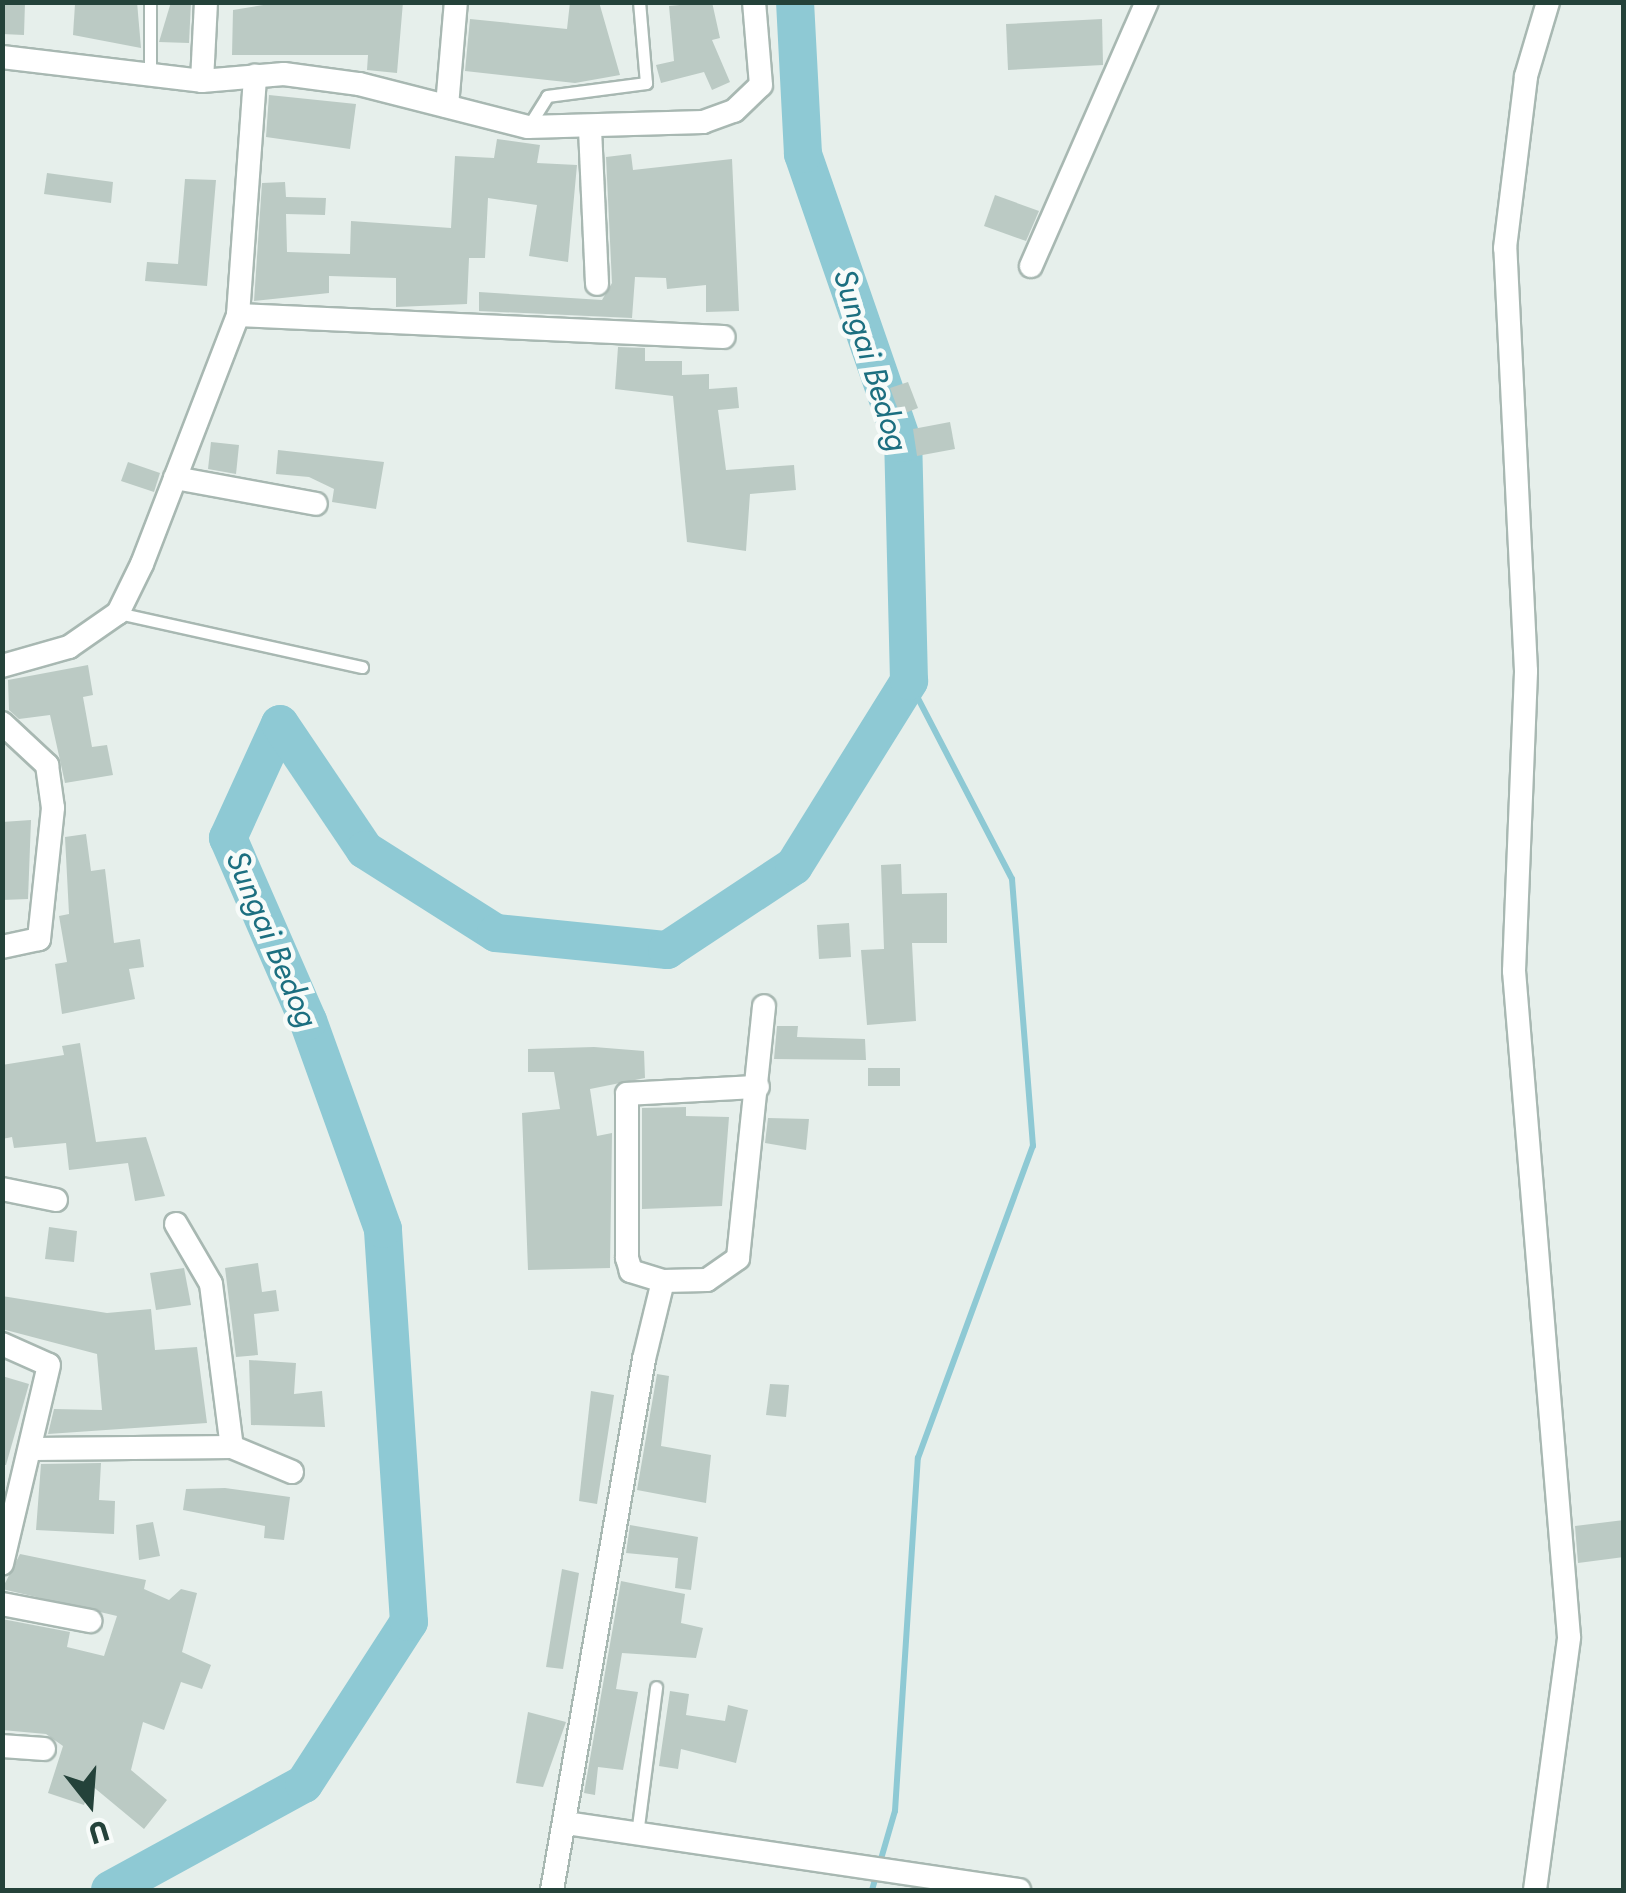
<!DOCTYPE html>
<style>
body{margin:0}
#map{position:relative;width:1626px;height:1893px;overflow:hidden;background:#e6efeb;font-family:Jost,sans-serif}
div>[style]{position:absolute}
.stream>*{height:6px;margin:-3px;padding:0 3px;transform-origin:3px;border-radius:3px;background:#8ec9d4}
.river>*{height:38px;margin:-19px;padding:0 19px;transform-origin:19px;border-radius:19px;background:#8ec9d4}
.building>*{inset:0;background:#bbcac4}
.roads{filter:drop-shadow(2px 0 #a8b8b2) drop-shadow(-2px 0 #a8b8b2) drop-shadow(0 2px #a8b8b2) drop-shadow(0 -2px #a8b8b2)}
.service>*{height:11px;margin:-5.5px;padding:0 5.5px;transform-origin:5.5px;border-radius:5.5px;background:#fff}
.minor>*{height:22px;margin:-11px;padding:0 11px;transform-origin:11px;border-radius:11px;background:#fff}
span{translate:-50% -50%;white-space:nowrap;text-align:center;line-height:1.15;-webkit-text-stroke:9px #f7fbf9;paint-order:stroke}
.water-label{font-size:32px;color:#1c6f80;font-style:italic}
.frame{position:absolute;inset:0;border:5px solid #24423a;pointer-events:none}
.north{position:absolute;left:40px;top:1753px;width:100px;height:100px;-webkit-text-stroke:8px #f7fbf9;paint-order:stroke;rotate:163deg;font-size:28px;font-weight:700;line-height:40px;text-align:center;color:#24423a}
.north::after{content:'';display:block;margin:auto;width:35px;height:45px;background:#24423a;clip-path:polygon(50% 0,100% 100%,50% 72%,0 100%)}
</style>
<div id="map">
<div class="stream">
<div style="left:872px;top:1890px;width:82px;rotate:-73.8deg"></div>
<div style="left:895px;top:1811px;width:354px;rotate:-86.3deg"></div>
<div style="left:918px;top:1458px;width:333px;rotate:-69.8deg"></div>
<div style="left:1033px;top:1146px;width:268px;rotate:-94.5deg"></div>
<div style="left:1012px;top:879px;width:223px;rotate:-117.5deg"></div>
</div>
<div class="river">
<div style="left:110px;top:1890px;width:221px;rotate:-28.7deg"></div>
<div style="left:304px;top:1784px;width:193px;rotate:-57.1deg"></div>
<div style="left:409px;top:1622px;width:394px;rotate:-93.8deg"></div>
<div style="left:383px;top:1229px;width:221px;rotate:-109.8deg"></div>
<div style="left:308px;top:1021px;width:200px;rotate:-113.6deg"></div>
<div style="left:228px;top:838px;width:125px;rotate:-65.5deg"></div>
<div style="left:280px;top:724px;width:152px;rotate:56deg"></div>
<div style="left:365px;top:850px;width:155px;rotate:32.4deg"></div>
<div style="left:496px;top:933px;width:172px;rotate:5.7deg"></div>
<div style="left:667px;top:950px;width:152px;rotate:-33.5deg"></div>
<div style="left:794px;top:866px;width:218px;rotate:-58.1deg"></div>
<div style="left:909px;top:681px;width:238px;rotate:-91.4deg"></div>
<div style="left:903px;top:443px;width:306px;rotate:-109.1deg"></div>
<div style="left:803px;top:154px;width:152px;rotate:-93deg"></div>
</div>
<div class="building">
<div style="clip-path:polygon(2px 2px,25px 2px,24px 35px,2px 34px)"></div>
<div style="clip-path:polygon(137px 2px,141px 48px,73px 35px,75px 4px)"></div>
<div style="clip-path:polygon(171px 2px,191px 2px,189px 43px,159px 42px)"></div>
<div style="clip-path:polygon(282px 2px,403px 2px,397px 73px,367px 70px,368px 55px,232px 55px,233px 10px)"></div>
<div style="clip-path:polygon(570px 2px,599px 2px,620px 75px,575px 83px,465px 71px,470px 19px,567px 29px)"></div>
<div style="clip-path:polygon(712px 2px,720px 38px,712px 40px,730px 82px,712px 90px,704px 72px,661px 83px,656px 65px,674px 61px,669px 6px)"></div>
<div style="clip-path:polygon(1102px 19px,1103px 65px,1008px 70px,1006px 24px)"></div>
<div style="clip-path:polygon(269px 95px,356px 104px,350px 149px,266px 137px)"></div>
<div style="clip-path:polygon(497px 139px,540px 145px,537px 163px,577px 165px,568px 262px,529px 256px,537px 205px,488px 198px,485px 258px,469px 258px,467px 304px,396px 307px,396px 278px,329px 276px,329px 293px,254px 301px,262px 183px,285px 182px,286px 197px,326px 198px,325px 215px,286px 214px,287px 252px,350px 254px,351px 221px,451px 228px,455px 156px,494px 158px)"></div>
<div style="clip-path:polygon(631px 154px,633px 170px,732px 159px,739px 311px,706px 312px,706px 285px,667px 289px,666px 278px,635px 277px,632px 318px,479px 311px,479px 292px,602px 300px,612px 283px,606px 157px)"></div>
<div style="clip-path:polygon(47px 173px,113px 182px,111px 203px,44px 194px)"></div>
<div style="clip-path:polygon(185px 179px,216px 180px,207px 286px,145px 281px,147px 262px,178px 264px)"></div>
<div style="clip-path:polygon(995px 195px,1039px 211px,1026px 241px,984px 226px)"></div>
<div style="clip-path:polygon(618px 347px,645px 348px,645px 361px,682px 361px,682px 375px,709px 374px,709px 389px,737px 387px,739px 408px,718px 410px,726px 470px,794px 465px,796px 490px,750px 494px,746px 551px,687px 542px,673px 396px,615px 389px)"></div>
<div style="clip-path:polygon(908px 382px,918px 408px,900px 415px,890px 388px)"></div>
<div style="clip-path:polygon(950px 422px,955px 449px,917px 456px,913px 429px)"></div>
<div style="clip-path:polygon(211px 442px,239px 445px,236px 474px,208px 469px)"></div>
<div style="clip-path:polygon(278px 450px,384px 462px,376px 509px,332px 502px,334px 489px,309px 477px,276px 474px)"></div>
<div style="clip-path:polygon(128px 462px,160px 473px,154px 492px,121px 481px)"></div>
<div style="clip-path:polygon(88px 665px,93px 695px,83px 697px,92px 747px,107px 745px,113px 775px,65px 783px,50px 715px,19px 719px,9px 710px,8px 680px)"></div>
<div style="clip-path:polygon(31px 820px,28px 899px,2px 900px,2px 822px)"></div>
<div style="clip-path:polygon(86px 834px,91px 871px,105px 869px,114px 943px,140px 939px,144px 967px,129px 969px,135px 999px,62px 1014px,55px 964px,67px 962px,59px 916px,69px 914px,65px 837px)"></div>
<div style="clip-path:polygon(901px 864px,902px 894px,947px 893px,947px 943px,912px 943px,916px 1021px,867px 1025px,861px 950px,884px 949px,881px 865px)"></div>
<div style="clip-path:polygon(849px 923px,851px 957px,819px 959px,817px 925px)"></div>
<div style="clip-path:polygon(777px 1026px,798px 1026px,797px 1037px,865px 1039px,866px 1060px,774px 1059px)"></div>
<div style="clip-path:polygon(80px 1043px,96px 1142px,146px 1137px,165px 1196px,135px 1201px,128px 1163px,69px 1170px,66px 1143px,14px 1148px,12px 1137px,2px 1139px,2px 1065px,64px 1055px,62px 1046px)"></div>
<div style="clip-path:polygon(594px 1047px,644px 1051px,645px 1078px,590px 1089px,597px 1136px,612px 1133px,610px 1268px,528px 1270px,522px 1113px,560px 1109px,554px 1072px,528px 1072px,528px 1049px)"></div>
<div style="clip-path:polygon(868px 1068px,900px 1068px,900px 1086px,868px 1086px)"></div>
<div style="clip-path:polygon(686px 1107px,686px 1116px,729px 1117px,722px 1206px,642px 1209px,642px 1108px)"></div>
<div style="clip-path:polygon(768px 1118px,809px 1119px,806px 1150px,765px 1143px)"></div>
<div style="clip-path:polygon(49px 1227px,77px 1231px,74px 1262px,45px 1259px)"></div>
<div style="clip-path:polygon(258px 1263px,262px 1292px,276px 1290px,279px 1311px,254px 1314px,258px 1355px,236px 1357px,225px 1268px)"></div>
<div style="clip-path:polygon(184px 1268px,191px 1305px,156px 1310px,150px 1273px)"></div>
<div style="clip-path:polygon(2px 1296px,107px 1313px,151px 1309px,155px 1350px,197px 1347px,207px 1423px,48px 1434px,54px 1409px,102px 1410px,97px 1354px,2px 1329px)"></div>
<div style="clip-path:polygon(249px 1360px,296px 1363px,294px 1394px,322px 1391px,325px 1427px,251px 1425px)"></div>
<div style="clip-path:polygon(657px 1374px,669px 1376px,661px 1446px,711px 1455px,706px 1503px,637px 1490px)"></div>
<div style="clip-path:polygon(2px 1376px,29px 1384px,6px 1465px,2px 1465px)"></div>
<div style="clip-path:polygon(770px 1384px,789px 1385px,786px 1417px,766px 1415px)"></div>
<div style="clip-path:polygon(591px 1391px,614px 1395px,597px 1504px,579px 1501px)"></div>
<div style="clip-path:polygon(101px 1463px,99px 1500px,115px 1501px,114px 1534px,36px 1530px,41px 1464px)"></div>
<div style="clip-path:polygon(225px 1488px,290px 1497px,284px 1540px,264px 1538px,265px 1526px,183px 1510px,186px 1489px)"></div>
<div style="clip-path:polygon(1624px 1520px,1624px 1557px,1578px 1563px,1575px 1526px)"></div>
<div style="clip-path:polygon(153px 1522px,160px 1556px,139px 1560px,136px 1525px)"></div>
<div style="clip-path:polygon(630px 1525px,698px 1537px,691px 1590px,675px 1588px,678px 1558px,626px 1553px)"></div>
<div style="clip-path:polygon(20px 1554px,146px 1580px,144px 1589px,169px 1600px,181px 1589px,197px 1593px,182px 1652px,211px 1665px,202px 1689px,181px 1682px,164px 1730px,143px 1722px,131px 1770px,167px 1800px,144px 1829px,91px 1785px,84px 1805px,48px 1793px,63px 1746px,46px 1734px,2px 1730px,2px 1619px,70px 1632px,67px 1647px,104px 1656px,117px 1616px,2px 1589px)"></div>
<div style="clip-path:polygon(562px 1569px,579px 1573px,563px 1669px,546px 1667px)"></div>
<div style="clip-path:polygon(621px 1581px,685px 1594px,681px 1623px,703px 1628px,696px 1658px,622px 1653px,616px 1689px,638px 1692px,623px 1770px,598px 1767px,595px 1795px,584px 1793px)"></div>
<div style="clip-path:polygon(670px 1691px,689px 1694px,686px 1715px,725px 1721px,728px 1705px,748px 1710px,736px 1763px,681px 1749px,678px 1769px,659px 1766px)"></div>
<div style="clip-path:polygon(528px 1712px,566px 1722px,543px 1787px,516px 1783px)"></div>
</div>
<div class="roads">
<div class="service">
<div style="left:150px;top:77px;width:75px;rotate:-90deg"></div>
<div style="left:528px;top:127px;width:36px;rotate:-58deg"></div>
<div style="left:547px;top:96px;width:100px;rotate:-7.5deg"></div>
<div style="left:646px;top:83px;width:81px;rotate:-94.9deg"></div>
<div style="left:118px;top:613px;width:250px;rotate:12.5deg"></div>
<div style="left:637px;top:1834px;width:148px;rotate:-82.6deg"></div>
</div>
<div class="minor">
<div style="left:2px;top:57px;width:201px;rotate:6.8deg"></div>
<div style="left:202px;top:81px;width:82px;rotate:-4.9deg"></div>
<div style="left:284px;top:74px;width:76px;rotate:7.6deg"></div>
<div style="left:359px;top:84px;width:174px;rotate:14.3deg"></div>
<div style="left:528px;top:127px;width:175px;rotate:-1.6deg"></div>
<div style="left:703px;top:122px;width:33px;rotate:-20deg"></div>
<div style="left:734px;top:111px;width:37px;rotate:-44deg"></div>
<div style="left:761px;top:85px;width:83px;rotate:-94.8deg"></div>
<div style="left:202px;top:81px;width:79px;rotate:-87.1deg"></div>
<div style="left:447px;top:106px;width:104px;rotate:-85.1deg"></div>
<div style="left:590px;top:129px;width:155px;rotate:87.4deg"></div>
<div style="left:1031px;top:266px;width:288px;rotate:-66.3deg"></div>
<div style="left:238px;top:315px;width:486px;rotate:2.6deg"></div>
<div style="left:175px;top:478px;width:143px;rotate:10.4deg"></div>
<div style="left:2px;top:666px;width:70px;rotate:-15.8deg"></div>
<div style="left:69px;top:647px;width:60px;rotate:-34.8deg"></div>
<div style="left:118px;top:613px;width:55px;rotate:-63.9deg"></div>
<div style="left:142px;top:564px;width:267px;rotate:-68.9deg"></div>
<div style="left:238px;top:315px;width:240px;rotate:-85.9deg"></div>
<div style="left:2px;top:723px;width:62px;rotate:43deg"></div>
<div style="left:47px;top:765px;width:43px;rotate:82.1deg"></div>
<div style="left:53px;top:808px;width:132px;rotate:96.1deg"></div>
<div style="left:39px;top:939px;width:38px;rotate:168deg"></div>
<div style="left:2px;top:1189px;width:55px;rotate:11.5deg"></div>
<div style="left:176px;top:1224px;width:69px;rotate:59.7deg"></div>
<div style="left:211px;top:1284px;width:164px;rotate:82.7deg"></div>
<div style="left:663px;top:1281px;width:34px;rotate:-163deg"></div>
<div style="left:631px;top:1271px;width:14px;rotate:-107deg"></div>
<div style="left:627px;top:1258px;width:164px;rotate:-90deg"></div>
<div style="left:627px;top:1094px;width:131px;rotate:-3.1deg"></div>
<div style="left:2px;top:1344px;width:51px;rotate:24.1deg"></div>
<div style="left:49px;top:1365px;width:204px;rotate:103.3deg"></div>
<div style="left:34px;top:1449px;width:198px;rotate:-0.6deg"></div>
<div style="left:232px;top:1447px;width:65px;rotate:22.6deg"></div>
<div style="left:2px;top:1604px;width:90px;rotate:10.9deg"></div>
<div style="left:2px;top:1746px;width:42px;rotate:4.1deg"></div>
<div style="left:566px;top:1823px;width:458px;rotate:8.4deg"></div>
<div style="left:552px;top:1890px;width:539px;rotate:-80.17deg"></div>
<div style="left:644px;top:1359px;width:80px;rotate:-76.3deg"></div>
<div style="left:663px;top:1281px;width:44px;rotate:-1.3deg"></div>
<div style="left:707px;top:1280px;width:38px;rotate:-35deg"></div>
<div style="left:738px;top:1258px;width:253px;rotate:-84.1deg"></div>
<div style="left:1535px;top:1890px;width:255px;rotate:-82.3deg"></div>
<div style="left:1569px;top:1637px;width:668px;rotate:-94.72deg"></div>
<div style="left:1514px;top:971px;width:300px;rotate:-87.7deg"></div>
<div style="left:1526px;top:671px;width:424px;rotate:-92.8deg"></div>
<div style="left:1505px;top:248px;width:173px;rotate:-83deg"></div>
<div style="left:1526px;top:76px;width:77px;rotate:-73.4deg"></div>
</div>
</div>
<div class="water-label">
<span style="left:871px;top:360px;rotate:73deg">Sungai Bedog</span>
<span style="left:272px;top:939px;rotate:67deg">Sungai Bedog</span>
</div>
<div class="frame"></div>
<div class="north">U</div>
</div>
